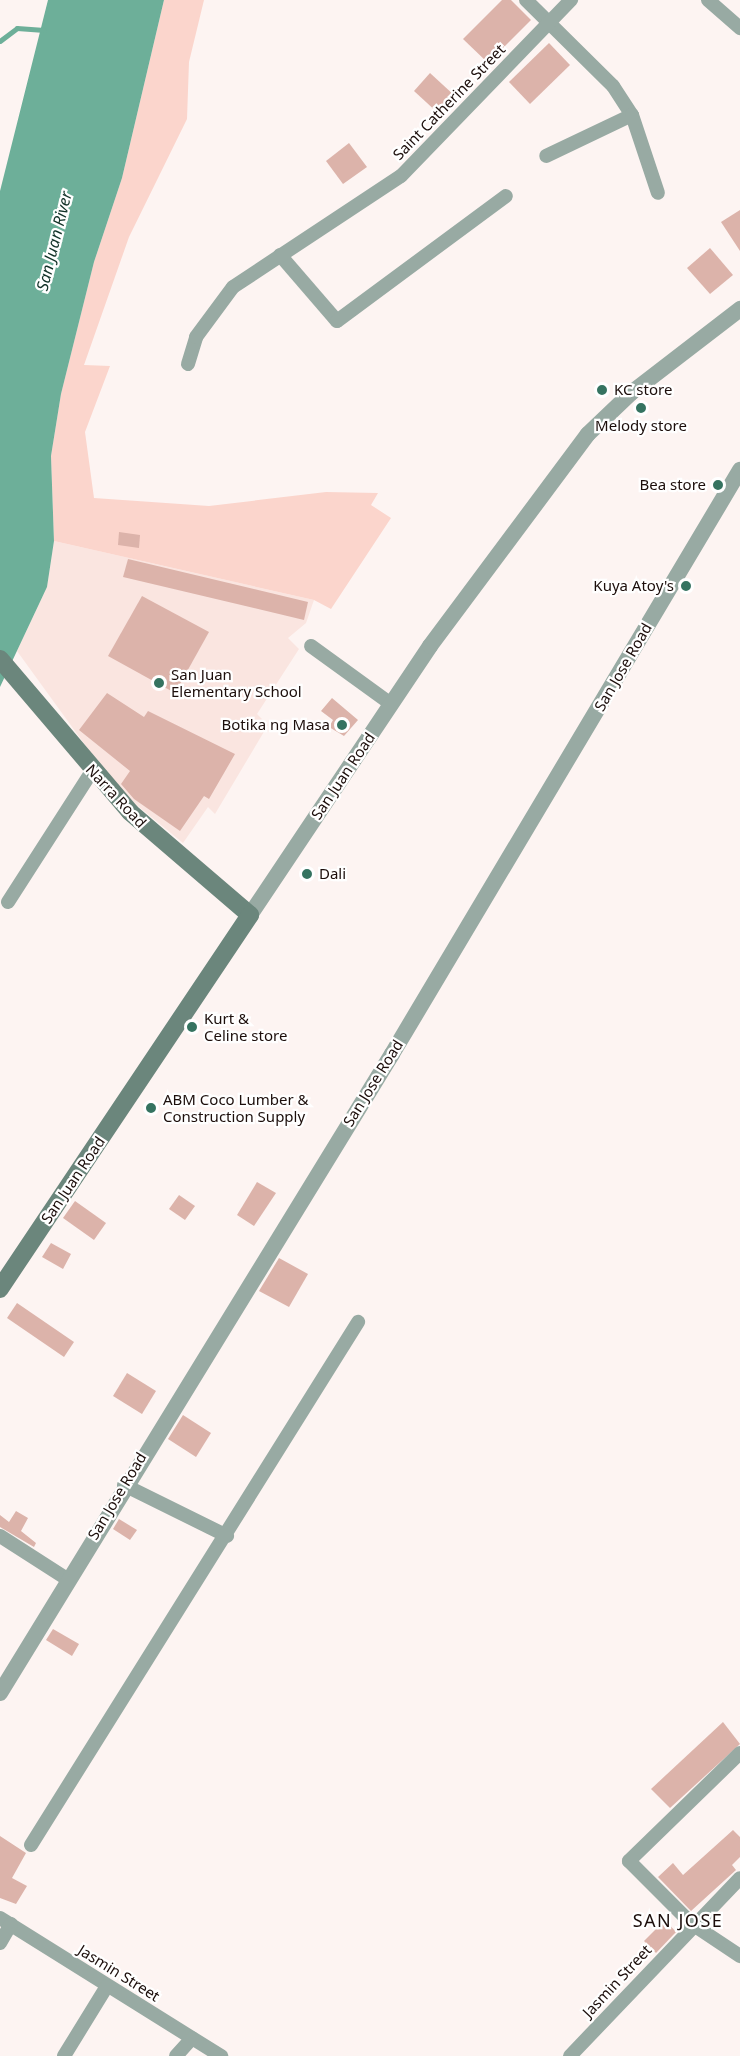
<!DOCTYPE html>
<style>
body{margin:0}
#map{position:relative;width:740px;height:2056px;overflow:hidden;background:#fdf4f2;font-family:"Noto Sans",sans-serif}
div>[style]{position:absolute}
.built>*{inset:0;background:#fae5e0}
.green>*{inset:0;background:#fbd5cc}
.water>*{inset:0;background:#6daf99}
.stream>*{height:4.5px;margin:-2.25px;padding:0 2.25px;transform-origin:2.25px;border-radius:2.25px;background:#6daf99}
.building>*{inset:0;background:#dcb3aa}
.minor>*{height:14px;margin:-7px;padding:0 7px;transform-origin:7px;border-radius:7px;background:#98aaa3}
.tertiary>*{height:16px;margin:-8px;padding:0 8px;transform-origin:8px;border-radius:8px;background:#98aaa3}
.secondary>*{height:18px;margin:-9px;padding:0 9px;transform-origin:9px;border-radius:9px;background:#6b867c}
.dots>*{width:16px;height:16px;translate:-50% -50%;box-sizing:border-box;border:3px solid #fff;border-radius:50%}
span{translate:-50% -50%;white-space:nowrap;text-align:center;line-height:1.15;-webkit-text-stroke:4.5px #fff;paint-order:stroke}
.street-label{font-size:15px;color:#1c0e0b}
.poi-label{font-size:15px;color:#1c0e0b}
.left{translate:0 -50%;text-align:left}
.right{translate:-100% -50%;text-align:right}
.water-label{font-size:16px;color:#123228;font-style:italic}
.quarter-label{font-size:18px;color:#1c0e0b;letter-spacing:1.5px}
</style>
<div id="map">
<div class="built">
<div style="clip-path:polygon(54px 541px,314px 600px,306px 623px,288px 638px,299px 649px,257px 714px,268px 725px,215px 814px,208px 807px,183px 843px,117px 789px,17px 651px,47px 587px)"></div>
</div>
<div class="green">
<div style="clip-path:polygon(164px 0,204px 0,189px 62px,187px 119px,129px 237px,84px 365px,110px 366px,85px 432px,94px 498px,209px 506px,326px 492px,378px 493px,371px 505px,391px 518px,331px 609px,314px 600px,54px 541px,51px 456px,61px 394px,94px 262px,122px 178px)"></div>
</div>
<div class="water">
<div style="clip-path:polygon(48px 0,164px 0,122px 178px,94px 262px,61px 394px,51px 456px,54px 541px,47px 587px,0 687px,0 191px)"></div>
</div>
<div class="stream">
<div style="left:0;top:41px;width:21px;rotate:-37deg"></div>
<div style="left:17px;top:28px;width:27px;rotate:4deg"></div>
</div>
<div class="building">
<div style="clip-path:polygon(502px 0,511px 0,531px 20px,488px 63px,463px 39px)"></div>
<div style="clip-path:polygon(549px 43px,570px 65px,530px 104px,509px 82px)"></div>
<div style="clip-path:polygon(430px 73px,455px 96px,439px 114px,414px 91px)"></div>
<div style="clip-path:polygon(349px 143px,367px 167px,343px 184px,326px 161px)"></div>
<div style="clip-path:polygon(740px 210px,740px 251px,721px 222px)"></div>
<div style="clip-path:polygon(710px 248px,733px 275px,710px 294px,687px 268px)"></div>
<div style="clip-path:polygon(119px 532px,140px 535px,139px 548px,118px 545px)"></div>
<div style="clip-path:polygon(128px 559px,308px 602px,304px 620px,123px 577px)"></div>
<div style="clip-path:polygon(142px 596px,209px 632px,175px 693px,108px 656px)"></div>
<div style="clip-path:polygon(107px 693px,144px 717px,148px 711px,235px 754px,209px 799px,204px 796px,180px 831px,134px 799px,121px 784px,130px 771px,79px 730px)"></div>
<div style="clip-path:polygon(332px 698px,358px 720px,344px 736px,329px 727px,333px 720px,321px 711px)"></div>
<div style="clip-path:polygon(257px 1182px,276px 1193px,254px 1226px,237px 1215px)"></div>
<div style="clip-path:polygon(179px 1195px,195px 1206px,185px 1220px,169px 1209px)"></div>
<div style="clip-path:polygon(75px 1201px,106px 1223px,94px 1240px,63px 1218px)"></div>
<div style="clip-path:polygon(51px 1243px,71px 1254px,63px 1269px,42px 1257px)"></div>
<div style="clip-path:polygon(279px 1258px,308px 1274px,289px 1307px,259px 1291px)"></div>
<div style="clip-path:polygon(17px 1303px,74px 1342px,64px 1357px,7px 1318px)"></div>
<div style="clip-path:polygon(127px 1373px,156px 1391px,142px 1414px,113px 1396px)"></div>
<div style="clip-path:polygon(183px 1415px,211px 1433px,196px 1457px,168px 1439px)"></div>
<div style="clip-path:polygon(16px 1511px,28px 1518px,21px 1531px,36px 1543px,34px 1547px,0 1527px,0 1515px,9px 1522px)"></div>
<div style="clip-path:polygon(119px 1519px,137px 1530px,130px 1540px,113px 1529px)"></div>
<div style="clip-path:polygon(53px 1629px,79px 1644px,72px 1656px,46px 1640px)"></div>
<div style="clip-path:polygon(723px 1722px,740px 1744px,670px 1808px,651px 1789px)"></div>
<div style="clip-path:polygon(733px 1830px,740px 1837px,740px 1857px,732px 1865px,736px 1870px,691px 1911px,658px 1877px,673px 1863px,683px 1875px)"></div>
<div style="clip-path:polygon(0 1836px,26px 1853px,12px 1878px,27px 1886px,16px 1904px,0 1898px)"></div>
<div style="clip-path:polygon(665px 1920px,676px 1932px,656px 1953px,644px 1941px)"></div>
</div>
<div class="minor">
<div style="left:526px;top:0;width:122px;rotate:44.7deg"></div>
<div style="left:613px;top:86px;width:35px;rotate:57deg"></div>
<div style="left:632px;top:115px;width:95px;rotate:154.5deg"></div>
<div style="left:708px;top:0;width:43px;rotate:41.2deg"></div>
<div style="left:632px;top:115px;width:82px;rotate:71.6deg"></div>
<div style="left:280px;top:255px;width:87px;rotate:49.2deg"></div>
<div style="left:337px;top:321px;width:210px;rotate:-36.5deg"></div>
<div style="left:188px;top:364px;width:28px;rotate:-73deg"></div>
<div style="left:196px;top:337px;width:62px;rotate:-53.5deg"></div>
<div style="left:233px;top:287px;width:201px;rotate:-33.5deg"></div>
<div style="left:401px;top:176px;width:245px;rotate:-46deg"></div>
<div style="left:311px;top:646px;width:99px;rotate:35.9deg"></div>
<div style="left:8px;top:902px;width:156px;rotate:-57.3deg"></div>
<div style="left:124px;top:1485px;width:115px;rotate:26.3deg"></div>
<div style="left:0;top:1536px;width:80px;rotate:32.7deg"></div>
<div style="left:740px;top:1753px;width:155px;rotate:135.8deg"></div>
<div style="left:629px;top:1861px;width:89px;rotate:45deg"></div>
<div style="left:692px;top:1924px;width:58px;rotate:33.7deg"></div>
<div style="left:31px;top:1845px;width:617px;rotate:-57.98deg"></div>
<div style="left:0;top:1918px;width:261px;rotate:32deg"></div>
<div style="left:0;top:1943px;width:22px;rotate:-60deg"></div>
<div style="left:64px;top:2056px;width:82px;rotate:-58.4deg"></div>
<div style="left:176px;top:2056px;width:24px;rotate:-48deg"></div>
<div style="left:570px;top:2056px;width:246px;rotate:-46.3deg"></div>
</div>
<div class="tertiary">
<div style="left:250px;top:915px;width:324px;rotate:-56.2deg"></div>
<div style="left:430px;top:646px;width:264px;rotate:-53.3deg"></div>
<div style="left:588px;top:434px;width:59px;rotate:-43.6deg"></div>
<div style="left:631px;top:393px;width:138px;rotate:-37.6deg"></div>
<div style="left:0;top:1693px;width:750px;rotate:-58.47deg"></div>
<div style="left:392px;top:1054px;width:680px;rotate:-59.21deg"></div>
</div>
<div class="secondary">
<div style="left:0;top:659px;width:201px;rotate:49.6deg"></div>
<div style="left:130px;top:812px;width:158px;rotate:40.6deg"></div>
<div style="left:250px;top:915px;width:450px;rotate:123.8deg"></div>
</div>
<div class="dots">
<div style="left:602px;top:390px;background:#357360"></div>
<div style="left:641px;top:408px;background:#357360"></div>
<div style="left:718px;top:485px;background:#357360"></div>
<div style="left:686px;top:586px;background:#357360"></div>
<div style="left:159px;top:683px;background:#357360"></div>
<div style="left:342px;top:725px;background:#357360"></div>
<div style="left:307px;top:874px;background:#357360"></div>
<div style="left:192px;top:1027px;background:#357360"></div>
<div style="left:151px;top:1108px;background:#357360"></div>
</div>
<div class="street-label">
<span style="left:449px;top:102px;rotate:-46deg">Saint Catherine Street</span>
<span style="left:623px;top:667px;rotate:-60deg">San Jose Road</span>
<span style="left:343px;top:776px;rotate:-56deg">San Juan Road</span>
<span style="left:116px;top:796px;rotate:47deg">Narra Road</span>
<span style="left:373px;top:1083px;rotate:-58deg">San Jose Road</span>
<span style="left:73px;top:1180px;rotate:-56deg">San Juan Road</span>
<span style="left:117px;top:1496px;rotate:-59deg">San Jose Road</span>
<span style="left:119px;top:1973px;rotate:32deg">Jasmin Street</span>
<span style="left:617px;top:1981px;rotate:-47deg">Jasmin Street</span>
</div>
<div class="poi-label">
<span class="left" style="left:614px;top:390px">KC store</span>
<span style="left:641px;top:426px">Melody store</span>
<span class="right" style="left:706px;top:485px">Bea store</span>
<span class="right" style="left:674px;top:586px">Kuya Atoy's</span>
<span class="left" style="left:171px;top:683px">San Juan<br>Elementary School</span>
<span class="right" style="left:330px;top:725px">Botika ng Masa</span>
<span class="left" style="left:319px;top:874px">Dali</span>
<span class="left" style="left:204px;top:1027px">Kurt &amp;<br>Celine store</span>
<span class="left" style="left:163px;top:1108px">ABM Coco Lumber &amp;<br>Construction Supply</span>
</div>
<div class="water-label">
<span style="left:54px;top:241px;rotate:-76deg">San Juan River</span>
</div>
<div class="quarter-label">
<span style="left:678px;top:1920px">SAN JOSE</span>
</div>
</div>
